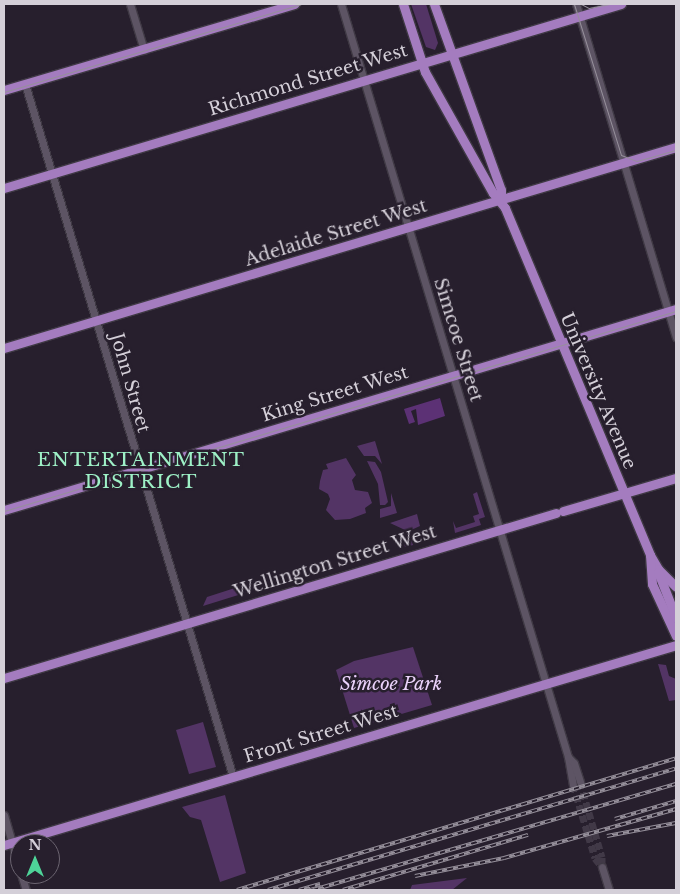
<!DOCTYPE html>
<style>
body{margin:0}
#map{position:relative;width:680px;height:894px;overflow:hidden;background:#271f2d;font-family:"Libre Baskerville",serif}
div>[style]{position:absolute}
.green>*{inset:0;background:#533465}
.water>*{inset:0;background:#5c3175}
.minor-tunnel>*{height:7px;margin-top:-3.5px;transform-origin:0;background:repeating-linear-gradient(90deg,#413947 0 7px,transparent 0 10.5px)}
.roads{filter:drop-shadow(1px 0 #3f3944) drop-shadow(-1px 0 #3f3944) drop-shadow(0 1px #3f3944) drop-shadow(0 -1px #3f3944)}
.minor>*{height:7px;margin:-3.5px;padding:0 3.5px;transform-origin:3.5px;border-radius:3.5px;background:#5d5464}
.major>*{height:9px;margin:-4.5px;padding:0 4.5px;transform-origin:4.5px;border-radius:4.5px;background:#a47cbf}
.tram>*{height:1px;margin:-0.5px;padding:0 0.5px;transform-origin:0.5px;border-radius:0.5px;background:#96909b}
.rail>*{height:4px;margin-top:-2px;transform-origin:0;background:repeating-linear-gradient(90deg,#271f2d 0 5.5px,#96909b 0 11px);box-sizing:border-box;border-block:1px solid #96909b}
span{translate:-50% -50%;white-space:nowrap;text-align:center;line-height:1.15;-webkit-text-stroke:5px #271f2d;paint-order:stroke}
.street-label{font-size:18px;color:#d4cfd8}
.park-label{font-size:18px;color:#ebd3fb;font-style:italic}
.neighbourhood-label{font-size:19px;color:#9ef1c7;letter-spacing:1px}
.frame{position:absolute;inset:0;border:5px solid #d4cfd8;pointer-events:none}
.north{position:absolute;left:10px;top:834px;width:50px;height:50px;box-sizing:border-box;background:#271f2d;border:1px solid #6c6571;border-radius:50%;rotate:0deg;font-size:14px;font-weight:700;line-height:20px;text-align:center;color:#d4cfd8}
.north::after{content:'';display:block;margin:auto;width:18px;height:22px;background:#4ed399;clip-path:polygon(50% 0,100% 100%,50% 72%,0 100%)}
</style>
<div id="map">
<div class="green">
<div style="clip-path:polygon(411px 4px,426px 4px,438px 43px,435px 50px,426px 47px)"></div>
<div style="clip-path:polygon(375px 441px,382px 464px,375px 456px,364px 456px,357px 446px)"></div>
<div style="clip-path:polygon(346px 458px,356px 475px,352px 480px,355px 490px,368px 492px,372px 503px,365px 508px,366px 513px,350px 519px,335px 520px,326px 510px,330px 499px,328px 494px,319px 489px,320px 481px,323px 470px,328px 469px,326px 464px)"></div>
<div style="clip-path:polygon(367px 461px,375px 462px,381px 472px,388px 502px,385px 505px,380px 505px,378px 484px)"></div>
<div style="clip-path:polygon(477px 492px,485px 517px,479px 519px,481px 525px,455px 533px,453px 521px,456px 528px,475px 522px,473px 516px,479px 514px,473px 494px)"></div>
<div style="clip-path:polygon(391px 493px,397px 513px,380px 518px,380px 509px,391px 506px)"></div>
<div style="clip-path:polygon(417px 514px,420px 526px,409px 531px,413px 545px,405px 547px,402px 537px,406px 534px,405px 530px,390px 523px)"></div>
<div style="clip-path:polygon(238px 587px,248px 592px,203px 606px,207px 597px)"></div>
<div style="clip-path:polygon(413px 647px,432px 705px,354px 728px,336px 670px,354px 661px)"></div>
<div style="clip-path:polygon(658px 664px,666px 665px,669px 676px,676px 679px,676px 700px,669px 701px)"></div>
<div style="clip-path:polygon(203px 722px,216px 767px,189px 774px,176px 730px)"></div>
<div style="clip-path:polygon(225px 795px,246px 873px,220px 882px,201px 820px,190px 817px,182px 807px)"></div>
<div style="clip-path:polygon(467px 878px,452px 890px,410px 890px,412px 885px)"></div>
</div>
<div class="water">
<div style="clip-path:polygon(440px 398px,445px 416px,418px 425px,416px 409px,411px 411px,415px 422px,409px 424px,404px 409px)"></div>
</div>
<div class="minor-tunnel">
<div style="left:580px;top:782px;width:78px;rotate:73.7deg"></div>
<div style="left:602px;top:857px;width:10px;rotate:90deg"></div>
<div style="left:573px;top:785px;width:76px;rotate:73.2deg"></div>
<div style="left:595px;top:858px;width:11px;rotate:52deg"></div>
</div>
<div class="roads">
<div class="minor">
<div style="left:130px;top:4px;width:48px;rotate:73.1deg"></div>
<div style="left:341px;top:4px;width:786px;rotate:73.22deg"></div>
<div style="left:568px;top:757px;width:28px;rotate:80deg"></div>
<div style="left:576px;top:4px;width:348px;rotate:73.3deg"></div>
<div style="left:25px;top:84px;width:724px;rotate:73.29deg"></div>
<div style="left:568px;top:757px;width:8px;rotate:45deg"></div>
<div style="left:574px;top:763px;width:20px;rotate:72deg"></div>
<div style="left:4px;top:815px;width:57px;rotate:73.8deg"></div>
<div style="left:602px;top:867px;width:24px;rotate:73deg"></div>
<div style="left:21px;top:874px;width:17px;rotate:73deg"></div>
</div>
<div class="major">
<div style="left:403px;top:4px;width:71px;rotate:72.1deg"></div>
<div style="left:425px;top:72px;width:139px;rotate:60.7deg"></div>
<div style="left:493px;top:193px;width:19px;rotate:51deg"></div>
<div style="left:505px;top:208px;width:376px;rotate:67.3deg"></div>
<div style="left:650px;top:555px;width:16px;rotate:60deg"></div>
<div style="left:658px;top:569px;width:25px;rotate:45deg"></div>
<div style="left:434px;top:4px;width:198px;rotate:70.2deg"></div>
<div style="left:501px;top:190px;width:10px;rotate:90deg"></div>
<div style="left:4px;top:90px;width:303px;rotate:-16.5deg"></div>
<div style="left:4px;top:188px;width:644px;rotate:-16.61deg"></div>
<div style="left:4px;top:348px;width:701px;rotate:-16.65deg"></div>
<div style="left:4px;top:510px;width:701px;rotate:-16.65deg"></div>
<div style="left:563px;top:511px;width:118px;rotate:-16.3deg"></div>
<div style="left:650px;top:555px;width:29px;rotate:86deg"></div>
<div style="left:652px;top:584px;width:57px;rotate:65.2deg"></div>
<div style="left:658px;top:572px;width:49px;rotate:68.6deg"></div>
<div style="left:4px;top:678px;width:576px;rotate:-16.64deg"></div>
<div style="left:4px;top:845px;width:701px;rotate:-16.57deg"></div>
</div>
</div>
<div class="tram">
<div style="left:574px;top:4px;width:158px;rotate:72.7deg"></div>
<div style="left:621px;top:155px;width:17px;rotate:21deg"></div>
<div style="left:637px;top:161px;width:41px;rotate:-15.8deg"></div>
<div style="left:581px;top:4px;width:9px;rotate:27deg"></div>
<div style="left:589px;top:8px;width:21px;rotate:-11deg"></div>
<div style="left:4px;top:92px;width:310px;rotate:-16.5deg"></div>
<div style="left:676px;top:321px;width:5px;rotate:90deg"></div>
<div style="left:4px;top:511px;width:701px;rotate:-16.57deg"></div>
</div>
<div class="rail">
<div style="left:615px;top:819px;width:64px;rotate:-16.4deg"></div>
<div style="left:607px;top:836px;width:70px;rotate:-10.7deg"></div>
<div style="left:415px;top:876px;width:91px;rotate:-11.4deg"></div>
<div style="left:504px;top:858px;width:179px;rotate:-15.9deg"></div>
<div style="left:237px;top:890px;width:458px;rotate:-16.7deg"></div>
<div style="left:268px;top:890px;width:426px;rotate:-16.6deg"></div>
<div style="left:299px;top:890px;width:22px;rotate:-16deg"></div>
<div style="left:313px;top:890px;width:378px;rotate:-16.3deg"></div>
<div style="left:343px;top:890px;width:193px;rotate:-16.6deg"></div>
</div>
<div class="street-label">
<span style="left:308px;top:80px;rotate:-17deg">Richmond Street West</span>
<span style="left:336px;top:233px;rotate:-17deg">Adelaide Street West</span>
<span style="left:458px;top:340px;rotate:73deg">Simcoe Street</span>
<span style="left:130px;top:383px;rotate:74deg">John Street</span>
<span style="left:598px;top:391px;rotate:67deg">University Avenue</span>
<span style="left:335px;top:394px;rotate:-17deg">King Street West</span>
<span style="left:335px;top:562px;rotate:-17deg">Wellington Street West</span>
<span style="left:321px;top:734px;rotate:-17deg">Front Street West</span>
</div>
<div class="park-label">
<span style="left:391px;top:684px">Simcoe Park</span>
</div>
<div class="neighbourhood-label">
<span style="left:141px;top:471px">ENTERTAINMENT<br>DISTRICT</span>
</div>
<div class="frame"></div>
<div class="north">N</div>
</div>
